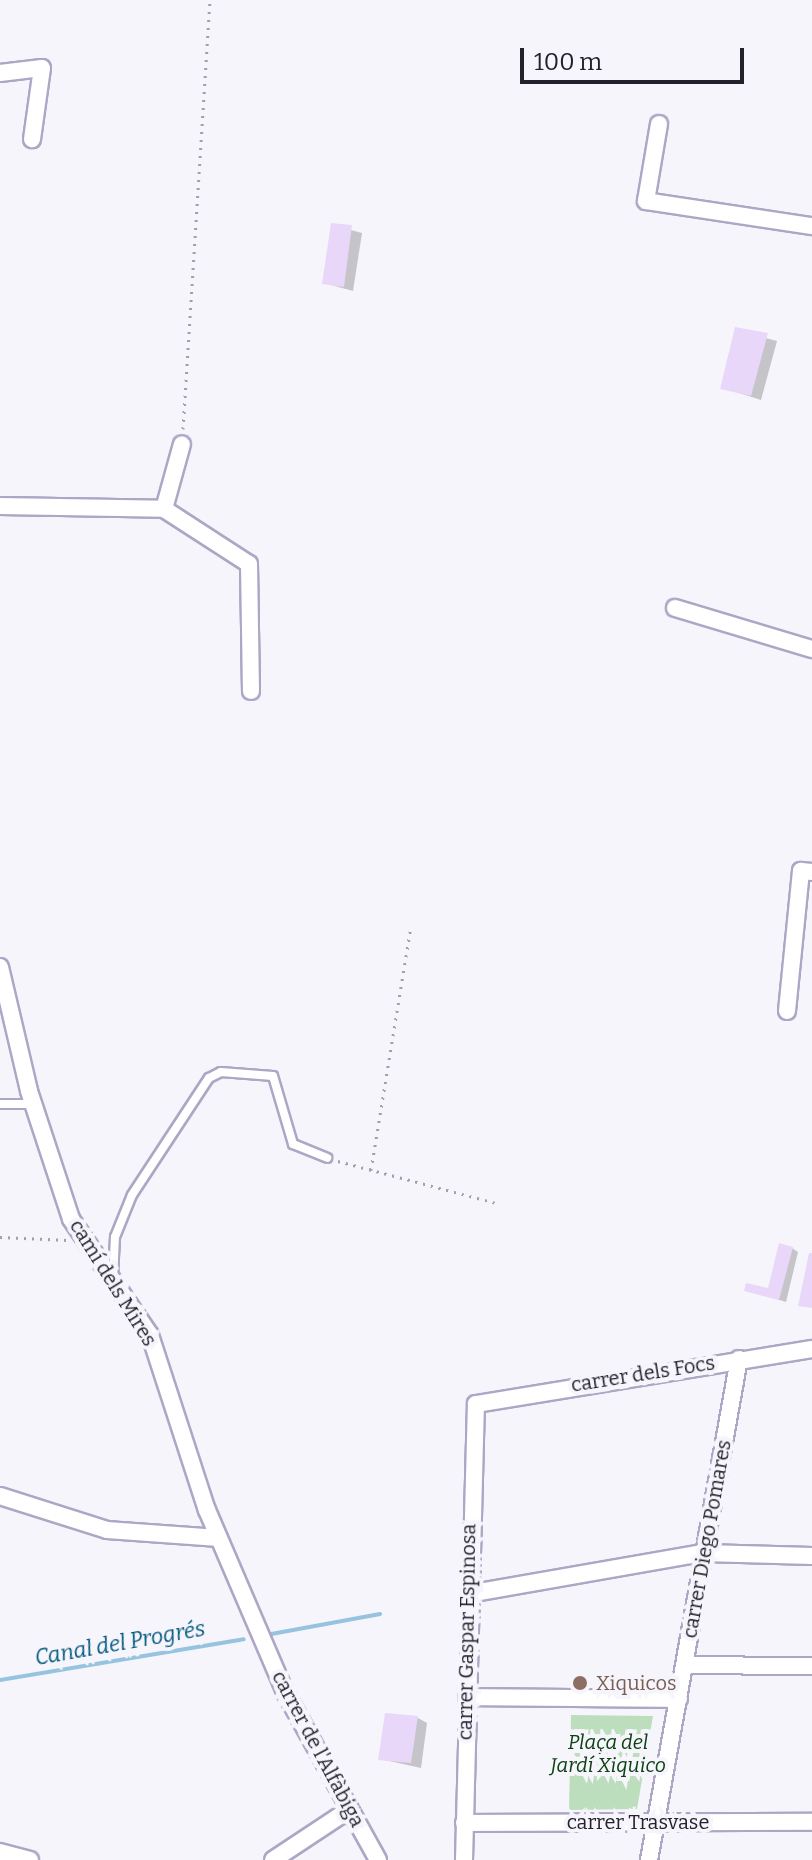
<!DOCTYPE html>
<meta charset="utf-8">
<style>
body{margin:0}
#map{position:relative;width:812px;height:1860px;overflow:hidden;background:#f7f5fc;font-family:Bitter,serif}
div>[style]{position:absolute}
.green>*{inset:0;background:#bcdebd}
.shadow>*{inset:0;background:#0003}
.stream>*{height:4px;margin:-2px;padding:0 2px;transform-origin:2px;border-radius:2px;background:#96c4df}
.building>*{inset:0;background:#e9d7f9}
.path>*{height:3px;margin-top:-1.5px;transform-origin:0;background:repeating-linear-gradient(90deg,#a19fa8 0 2px,transparent 0 8px)}
.roads{filter:drop-shadow(2px 0 #aea6c5) drop-shadow(-2px 0 #aea6c5) drop-shadow(0 2px #aea6c5) drop-shadow(0 -2px #aea6c5)}
.lane>*{height:8px;margin:-4px;padding:0 4px;transform-origin:4px;border-radius:4px;background:#fff}
.street>*{height:16px;margin:-8px;padding:0 8px;transform-origin:8px;border-radius:8px;background:#fff}
.dots>*{width:22px;height:22px;translate:-50% -50%;box-sizing:border-box;border:4px solid #f7f5fc;border-radius:50%}
span{translate:-50% -50%;white-space:nowrap;text-align:center;line-height:1.15;-webkit-text-stroke:8px #f7f5fc;paint-order:stroke}
.street-label{font-size:20px;color:#24212d}
.education-label{font-size:20px;color:#785e54}
.left{translate:0 -50%;text-align:left}
.park-label{font-size:20px;color:#0c4114;font-style:italic}
.water-label{font-size:22px;color:#00597d;font-style:italic}
.scale{position:absolute;left:520px;top:48px;width:224px;height:36px;box-sizing:border-box;border:4px solid #24212d;border-top:0;padding-left:10px;font-size:24px;line-height:28px;white-space:nowrap;color:#24212d;-webkit-text-stroke:6px #f7f5fc;paint-order:stroke}
</style>
<div id="map">
<div class="green">
<div style="clip-path:polygon(571px 1715px,653px 1716px,637px 1809px,569px 1810px)"></div>
</div>
<div class="shadow">
<div style="clip-path:polygon(332px 225px,362px 233px,353px 291px,324px 283px)"></div>
<div style="clip-path:polygon(737px 330px,777px 341px,761px 400px,723px 388px)"></div>
<div style="clip-path:polygon(792px 1248px,798px 1252px,786px 1302px,746px 1290px,769px 1290px)"></div>
<div style="clip-path:polygon(418px 1718px,427px 1723px,421px 1768px,380px 1759px)"></div>
</div>
<div class="stream">
<div style="left:266px;top:1635px;width:116px;rotate:-10.4deg"></div>
<div style="left:0;top:1680px;width:247px;rotate:-9.5deg"></div>
</div>
<div class="building">
<div style="clip-path:polygon(331px 223px,352px 225px,344px 287px,322px 284px)"></div>
<div style="clip-path:polygon(735px 327px,768px 333px,751px 396px,720px 389px)"></div>
<div style="clip-path:polygon(779px 1243px,793px 1247px,779px 1300px,744px 1291px,746px 1283px,768px 1288px)"></div>
<div style="clip-path:polygon(809px 1253px,812px 1253px,812px 1308px,798px 1306px)"></div>
<div style="clip-path:polygon(385px 1713px,418px 1716px,411px 1763px,378px 1760px)"></div>
</div>
<div class="path">
<div style="left:183px;top:429px;width:430px;rotate:-86.4deg"></div>
<div style="left:338px;top:1161px;width:163px;rotate:14.9deg"></div>
<div style="left:371px;top:1170px;width:242px;rotate:-80.7deg"></div>
<div style="left:0;top:1237px;width:68px;rotate:2.5deg"></div>
</div>
<div class="roads">
<div class="lane">
<div style="left:0;top:1104px;width:33px"></div>
<div style="left:113px;top:1279px;width:42px;rotate:-87.3deg"></div>
<div style="left:115px;top:1237px;width:45px;rotate:-68deg"></div>
<div style="left:132px;top:1195px;width:140px;rotate:-56.7deg"></div>
<div style="left:209px;top:1078px;width:13px;rotate:-27deg"></div>
<div style="left:221px;top:1072px;width:52px;rotate:4.4deg"></div>
<div style="left:273px;top:1076px;width:71px;rotate:73.6deg"></div>
<div style="left:293px;top:1144px;width:37px;rotate:22deg"></div>
</div>
<div class="street">
<div style="left:0;top:73px;width:42px;rotate:-6.8deg"></div>
<div style="left:42px;top:68px;width:72px;rotate:98deg"></div>
<div style="left:659px;top:124px;width:78px;rotate:99.6deg"></div>
<div style="left:646px;top:201px;width:168px;rotate:8.6deg"></div>
<div style="left:0;top:506px;width:164px;rotate:1deg"></div>
<div style="left:164px;top:509px;width:101px;rotate:32.9deg"></div>
<div style="left:249px;top:564px;width:127px;rotate:89.1deg"></div>
<div style="left:164px;top:509px;width:67px;rotate:-74.5deg"></div>
<div style="left:675px;top:608px;width:143px;rotate:16.7deg"></div>
<div style="left:0;top:967px;width:127px;rotate:76.8deg"></div>
<div style="left:29px;top:1091px;width:135px;rotate:71.8deg"></div>
<div style="left:71px;top:1219px;width:140px;rotate:55.7deg"></div>
<div style="left:150px;top:1335px;width:184px;rotate:72deg"></div>
<div style="left:207px;top:1510px;width:200px;rotate:66.8deg"></div>
<div style="left:286px;top:1694px;width:190px;rotate:61deg"></div>
<div style="left:787px;top:1011px;width:141px;rotate:-84.3deg"></div>
<div style="left:801px;top:871px;width:11px;rotate:5deg"></div>
<div style="left:0;top:1496px;width:112px;rotate:17.6deg"></div>
<div style="left:107px;top:1530px;width:112px;rotate:4.1deg"></div>
<div style="left:468px;top:1594px;width:240px;rotate:-9.9deg"></div>
<div style="left:704px;top:1553px;width:108px;rotate:1.6deg"></div>
<div style="left:685px;top:1665px;width:127px;rotate:0.5deg"></div>
<div style="left:467px;top:1697px;width:212px;rotate:0.5deg"></div>
<div style="left:464px;top:1823px;width:348px;rotate:-0.2deg"></div>
<div style="left:0;top:1852px;width:31px;rotate:15deg"></div>
<div style="left:273px;top:1860px;width:92px;rotate:-33.5deg"></div>
<div style="left:464px;top:1860px;width:456px;rotate:-88.5deg"></div>
<div style="left:476px;top:1404px;width:340px;rotate:-9.3deg"></div>
<div style="left:649px;top:1860px;width:509px;rotate:-79.82deg"></div>
</div>
</div>
<div class="dots">
<div style="left:580px;top:1683px;background:#8d6e63"></div>
</div>
<div class="street-label">
<span style="left:113px;top:1283px;rotate:58deg">camí dels Mires</span>
<span style="left:643px;top:1374px;rotate:-9deg">carrer dels Focs</span>
<span style="left:707px;top:1539px;rotate:-80deg">carrer Diego Pomares</span>
<span style="left:467px;top:1632px;rotate:-89deg">carrer Gaspar Espinosa</span>
<span style="left:318px;top:1749px;rotate:62deg">carrer de l'Alfàbiga</span>
<span style="left:638px;top:1822px">carrer Trasvase</span>
</div>
<div class="education-label">
<span class="left" style="left:596px;top:1683px">Xiquicos</span>
</div>
<div class="park-label">
<span style="left:608px;top:1754px">Plaça del<br>Jardí Xiquico</span>
</div>
<div class="water-label">
<span style="left:120px;top:1643px;rotate:-10deg">Canal del Progrés</span>
</div>
<div class="scale">100 m</div>
</div>
